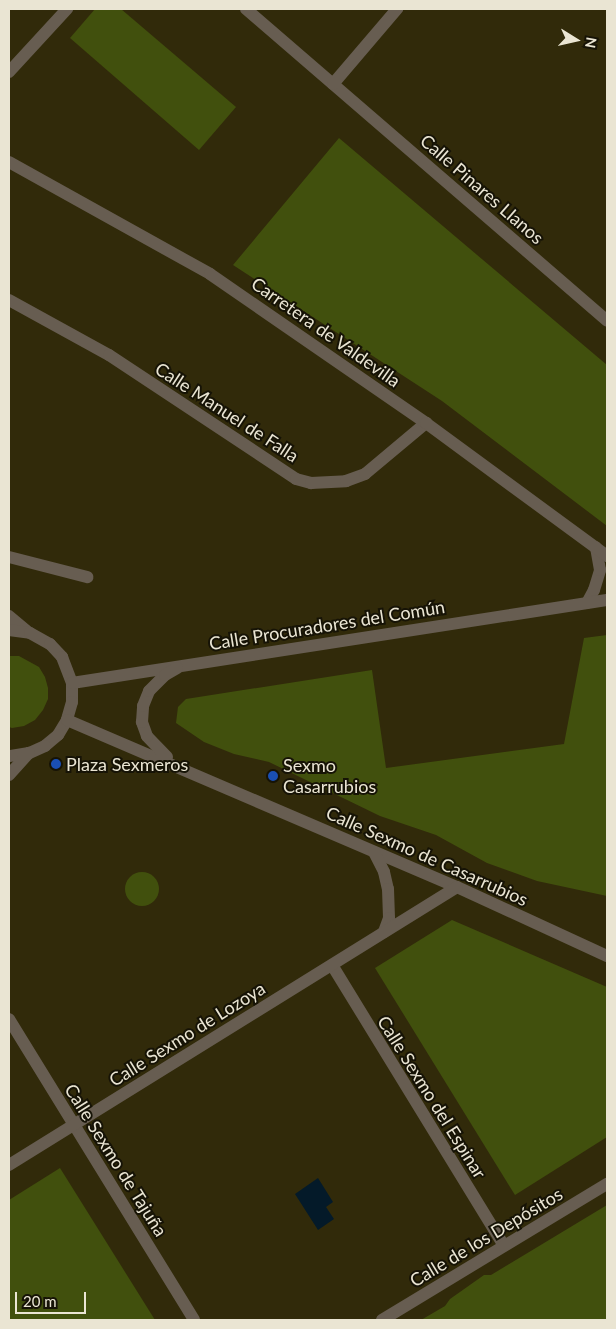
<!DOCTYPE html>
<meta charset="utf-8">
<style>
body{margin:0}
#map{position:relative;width:616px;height:1329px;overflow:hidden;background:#312a0a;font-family:Lato,sans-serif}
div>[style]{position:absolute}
.green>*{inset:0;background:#41500d}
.round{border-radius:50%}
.water>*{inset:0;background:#041a29}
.minor>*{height:12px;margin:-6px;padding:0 6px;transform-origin:6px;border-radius:6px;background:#675d51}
.tertiary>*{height:12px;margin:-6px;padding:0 6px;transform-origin:6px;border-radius:6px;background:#675d51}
.dots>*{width:14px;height:14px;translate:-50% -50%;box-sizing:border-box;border:2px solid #161306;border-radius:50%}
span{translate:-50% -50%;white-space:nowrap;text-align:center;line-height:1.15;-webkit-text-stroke:4px #161306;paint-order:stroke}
.street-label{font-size:18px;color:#eae5d3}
.poi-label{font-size:18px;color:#eae5d3}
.left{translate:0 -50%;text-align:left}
.frame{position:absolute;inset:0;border:10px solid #eae5d3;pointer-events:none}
.north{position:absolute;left:551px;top:15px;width:50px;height:50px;-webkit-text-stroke:4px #161306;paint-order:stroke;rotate:100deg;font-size:14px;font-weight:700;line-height:20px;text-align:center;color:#eae5d3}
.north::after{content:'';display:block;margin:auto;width:18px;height:22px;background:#eae5d3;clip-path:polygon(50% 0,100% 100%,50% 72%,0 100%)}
.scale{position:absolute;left:15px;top:1292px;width:71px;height:22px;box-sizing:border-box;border:2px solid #eae5d3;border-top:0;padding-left:6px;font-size:15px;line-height:18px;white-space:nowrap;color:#eae5d3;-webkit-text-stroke:4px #161306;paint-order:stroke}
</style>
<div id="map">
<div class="green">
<div style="clip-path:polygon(95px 9px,121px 9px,236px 107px,199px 150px,70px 38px)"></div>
<div style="clip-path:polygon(339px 138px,607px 365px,607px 526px,442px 401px,233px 265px)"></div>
<div style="clip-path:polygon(607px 635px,607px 896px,537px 881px,487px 863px,436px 835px,380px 816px,269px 762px,234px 754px,204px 742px,176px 723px,178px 707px,186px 699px,372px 670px,386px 768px,564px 744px,584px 638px)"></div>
<div style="clip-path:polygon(9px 656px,19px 656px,39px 667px,45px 677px,48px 688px,48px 699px,43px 710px,35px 720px,24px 726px,12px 728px,9px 727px)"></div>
<div class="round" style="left:125px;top:872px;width:34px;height:34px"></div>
<div style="clip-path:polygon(452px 920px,607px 987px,607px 1137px,515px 1195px,375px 968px)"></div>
<div style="clip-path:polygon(60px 1168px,155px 1320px,9px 1320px,9px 1200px)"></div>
<div style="clip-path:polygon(607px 1205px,607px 1320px,421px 1320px,445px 1306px,450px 1299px,484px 1275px,491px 1275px)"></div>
</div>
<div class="water">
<div style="clip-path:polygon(318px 1178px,333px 1202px,326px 1207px,334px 1219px,318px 1230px,295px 1194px)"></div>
</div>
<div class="minor">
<div style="left:246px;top:9px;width:477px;rotate:40.8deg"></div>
<div style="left:9px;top:72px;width:86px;rotate:-47.4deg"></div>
<div style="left:333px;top:84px;width:99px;rotate:-49.5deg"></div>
<div style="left:9px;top:300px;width:114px;rotate:28.8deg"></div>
<div style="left:109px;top:355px;width:224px;rotate:33.5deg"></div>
<div style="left:296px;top:479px;width:16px;rotate:15deg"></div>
<div style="left:311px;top:483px;width:35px;rotate:-3deg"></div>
<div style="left:346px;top:481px;width:20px;rotate:-20deg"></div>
<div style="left:365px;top:474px;width:80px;rotate:-39.9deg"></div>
<div style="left:9px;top:557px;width:81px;rotate:14.4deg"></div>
<div style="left:587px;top:603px;width:15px;rotate:-62deg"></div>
<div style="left:594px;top:590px;width:21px;rotate:-73deg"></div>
<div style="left:600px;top:570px;width:23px;rotate:-100deg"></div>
<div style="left:9px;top:616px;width:25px;rotate:40deg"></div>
<div style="left:9px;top:630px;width:21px;rotate:8deg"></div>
<div style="left:30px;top:633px;width:23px;rotate:29deg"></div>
<div style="left:50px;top:644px;width:18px;rotate:47deg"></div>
<div style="left:62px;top:657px;width:28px;rotate:69deg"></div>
<div style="left:72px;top:683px;width:19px;rotate:90deg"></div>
<div style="left:72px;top:702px;width:19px;rotate:106deg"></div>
<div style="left:67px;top:720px;width:17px;rotate:121deg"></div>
<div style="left:58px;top:735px;width:17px;rotate:140deg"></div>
<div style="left:45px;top:746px;width:17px;rotate:156deg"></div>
<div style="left:29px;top:753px;width:20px;rotate:171deg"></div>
<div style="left:72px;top:683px;width:541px;rotate:-8.82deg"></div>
<div style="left:67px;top:720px;width:424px;rotate:23.2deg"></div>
<div style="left:457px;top:887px;width:165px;rotate:24.7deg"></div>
<div style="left:167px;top:757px;width:29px;rotate:-134deg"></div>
<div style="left:147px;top:736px;width:15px;rotate:-110deg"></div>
<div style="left:142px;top:722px;width:16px;rotate:-86deg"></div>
<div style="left:143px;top:706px;width:16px;rotate:-68deg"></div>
<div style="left:149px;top:691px;width:23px;rotate:-45deg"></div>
<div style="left:165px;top:675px;width:14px;rotate:-30deg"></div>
<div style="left:9px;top:775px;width:30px;rotate:-48deg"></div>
<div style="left:374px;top:852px;width:22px;rotate:63deg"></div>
<div style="left:384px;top:872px;width:17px;rotate:77deg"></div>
<div style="left:388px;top:889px;width:29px;rotate:88deg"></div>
<div style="left:389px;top:918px;width:15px;rotate:110deg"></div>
<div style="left:332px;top:965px;width:329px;rotate:58.5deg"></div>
<div style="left:9px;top:1019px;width:353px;rotate:58.4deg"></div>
<div style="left:9px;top:1165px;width:527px;rotate:-31.82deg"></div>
<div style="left:382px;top:1320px;width:263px;rotate:-31.2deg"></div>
</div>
<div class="tertiary">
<div style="left:9px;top:162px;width:230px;rotate:29.1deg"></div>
<div style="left:210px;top:274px;width:262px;rotate:34.6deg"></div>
<div style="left:426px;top:423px;width:225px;rotate:36.3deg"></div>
</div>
<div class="dots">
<div style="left:56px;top:764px;background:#1a4fb4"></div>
<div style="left:273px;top:776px;background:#1a4fb4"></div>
</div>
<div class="street-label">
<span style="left:482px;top:189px;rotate:41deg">Calle Pinares Llanos</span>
<span style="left:326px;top:332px;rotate:35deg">Carretera de Valdevilla</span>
<span style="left:227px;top:412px;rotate:33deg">Calle Manuel de Falla</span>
<span style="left:327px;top:625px;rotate:-9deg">Calle Procuradores del Común</span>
<span style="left:427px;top:856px;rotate:24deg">Calle Sexmo de Casarrubios</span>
<span style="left:187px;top:1034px;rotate:-32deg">Calle Sexmo de Lozoya</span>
<span style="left:432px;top:1097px;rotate:58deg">Calle Sexmo del Espinar</span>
<span style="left:116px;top:1160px;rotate:58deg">Calle Sexmo de Tajuña</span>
<span style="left:486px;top:1237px;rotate:-31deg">Calle de los Depósitos</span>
</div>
<div class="poi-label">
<span class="left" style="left:66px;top:764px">Plaza Sexmeros</span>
<span class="left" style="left:283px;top:776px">Sexmo<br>Casarrubios</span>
</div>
<div class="frame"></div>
<div class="north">N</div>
<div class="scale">20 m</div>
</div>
